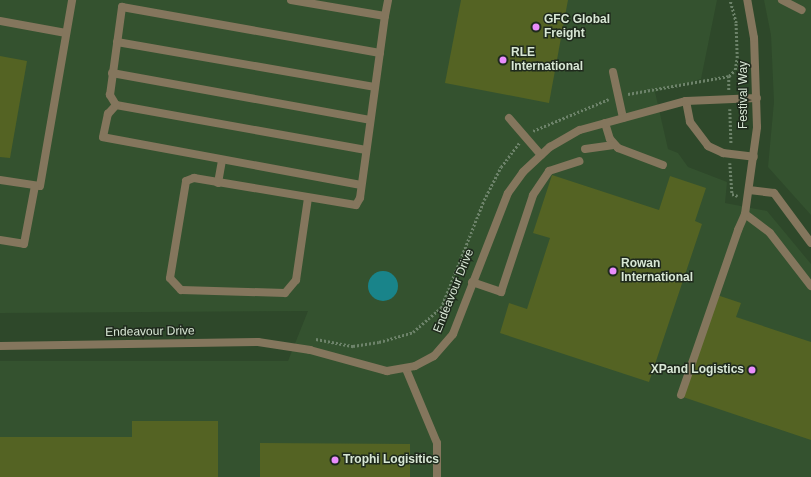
<!DOCTYPE html>
<style>
body{margin:0}
#map{position:relative;width:811px;height:477px;overflow:hidden;background:#2e482a;font-family:Helvetica,sans-serif}
div>[style]{position:absolute}
.built>*{inset:0;background:#34522f}
.water>*{inset:0;background:#19848a}
.round{border-radius:50%}
.building>*{inset:0;background:#546323}
.path>*{height:2.5px;margin-top:-1.25px;transform-origin:0;background:repeating-linear-gradient(90deg,#6d836a 0 2px,transparent 0 4px)}
.lane>*{height:8px;margin:-4px;padding:0 4px;transform-origin:4px;border-radius:4px;background:#84765d}
.street>*{height:8px;margin:-4px;padding:0 4px;transform-origin:4px;border-radius:4px;background:#84765d}
.dots>*{width:11px;height:11px;translate:-50% -50%;box-sizing:border-box;border:2px solid #1f2a1d;border-radius:50%}
span{translate:-50% -50%;white-space:nowrap;text-align:center;line-height:1.15;-webkit-text-stroke:3px #1f2a1d;paint-order:stroke}
.poi-label{font-size:12px;color:#d8e7d5;font-weight:700}
.left{translate:0 -50%;text-align:left}
.right{translate:-100% -50%;text-align:right}
.street-label{font-size:12px;color:#d8e7d5}
</style>
<div id="map">
<div class="built">
<div style="clip-path:polygon(0 0,717px 0,701px 79px,655px 92px,668px 149px,678px 153px,688px 167px,727px 182px,725px 203px,767px 211px,811px 264px,811px 477px,0 477px,0 361px,288px 361px,308px 311px,0 313px)"></div>
<div style="clip-path:polygon(764px 0,811px 0,811px 215px,768px 167px,774px 102px,771px 35px)"></div>
</div>
<div class="water">
<div class="round" style="left:368px;top:271px;width:30px;height:30px"></div>
</div>
<div class="building">
<div style="clip-path:polygon(461px 0,568px 0,549px 103px,445px 83px)"></div>
<div style="clip-path:polygon(0 56px,27px 61px,10px 158px,0 157px)"></div>
<div style="clip-path:polygon(552px 175px,659px 210px,670px 176px,706px 188px,695px 221px,702px 224px,649px 382px,500px 333px,509px 303px,527px 309px,550px 238px,533px 233px)"></div>
<div style="clip-path:polygon(717px 295px,741px 303px,736px 317px,811px 342px,811px 440px,683px 397px)"></div>
<div style="clip-path:polygon(132px 421px,218px 421px,218px 477px,0 477px,0 437px,132px 437px)"></div>
<div style="clip-path:polygon(260px 443px,410px 444px,410px 477px,260px 477px)"></div>
</div>
<div class="path">
<div style="left:729px;top:76px;width:14px;rotate:90deg"></div>
<div style="left:628px;top:94px;width:103px;rotate:-10.1deg"></div>
<div style="left:729px;top:76px;width:8px;rotate:-45deg"></div>
<div style="left:735px;top:70px;width:12px;rotate:-81deg"></div>
<div style="left:737px;top:58px;width:35px;rotate:-92deg"></div>
<div style="left:736px;top:23px;width:24px;rotate:-105deg"></div>
<div style="left:730px;top:109px;width:35px;rotate:88deg"></div>
<div style="left:533px;top:131px;width:82px;rotate:-22.8deg"></div>
<div style="left:730px;top:163px;width:31px;rotate:86deg"></div>
<div style="left:732px;top:194px;width:6px;rotate:18deg"></div>
<div style="left:316px;top:339px;width:38px;rotate:11deg"></div>
<div style="left:353px;top:346px;width:26px;rotate:-9deg"></div>
<div style="left:379px;top:342px;width:35px;rotate:-16deg"></div>
<div style="left:413px;top:332px;width:37px;rotate:-41deg"></div>
<div style="left:441px;top:308px;width:116px;rotate:-68.3deg"></div>
<div style="left:484px;top:200px;width:37px;rotate:-63deg"></div>
<div style="left:501px;top:167px;width:30px;rotate:-53deg"></div>
</div>
<div class="lane">
<div style="left:291px;top:0;width:95px;rotate:9.7deg"></div>
<div style="left:385px;top:16px;width:16px;rotate:-79deg"></div>
<div style="left:782px;top:0;width:22px;rotate:27deg"></div>
<div style="left:0;top:21px;width:67px;rotate:10.3deg"></div>
<div style="left:117px;top:42px;width:261px;rotate:9.9deg"></div>
<div style="left:613px;top:72px;width:47px;rotate:77.7deg"></div>
<div style="left:112px;top:73px;width:262px;rotate:10.3deg"></div>
<div style="left:116px;top:105px;width:254px;rotate:10.2deg"></div>
<div style="left:509px;top:118px;width:49px;rotate:49.1deg"></div>
<div style="left:605px;top:123px;width:17px;rotate:73deg"></div>
<div style="left:610px;top:139px;width:12px;rotate:48deg"></div>
<div style="left:618px;top:148px;width:48px;rotate:20.7deg"></div>
<div style="left:585px;top:149px;width:29px;rotate:-8deg"></div>
<div style="left:0;top:180px;width:40px;rotate:8.5deg"></div>
<div style="left:40px;top:186px;width:189px;rotate:-80.2deg"></div>
<div style="left:218px;top:183px;width:23px;rotate:-80deg"></div>
<div style="left:361px;top:185px;width:262px;rotate:-169.5deg"></div>
<div style="left:103px;top:137px;width:24px;rotate:-78deg"></div>
<div style="left:108px;top:114px;width:12px;rotate:-48deg"></div>
<div style="left:116px;top:105px;width:12px;rotate:-121deg"></div>
<div style="left:110px;top:95px;width:89px;rotate:-82.2deg"></div>
<div style="left:122px;top:7px;width:262px;rotate:10.1deg"></div>
<div style="left:308px;top:198px;width:83px;rotate:98.3deg"></div>
<div style="left:296px;top:280px;width:17px;rotate:130deg"></div>
<div style="left:285px;top:293px;width:104px;rotate:-178.3deg"></div>
<div style="left:181px;top:290px;width:16px;rotate:-133deg"></div>
<div style="left:170px;top:278px;width:98px;rotate:-80.6deg"></div>
<div style="left:186px;top:181px;width:9px;rotate:-21deg"></div>
<div style="left:194px;top:178px;width:164px;rotate:9.5deg"></div>
<div style="left:356px;top:205px;width:8px;rotate:-60deg"></div>
<div style="left:360px;top:198px;width:184px;rotate:-82.2deg"></div>
<div style="left:745px;top:214px;width:31px;rotate:37deg"></div>
<div style="left:770px;top:233px;width:67px;rotate:52.3deg"></div>
<div style="left:0;top:240px;width:24px;rotate:9deg"></div>
<div style="left:24px;top:244px;width:59px;rotate:-79.3deg"></div>
<div style="left:472px;top:282px;width:31px;rotate:19deg"></div>
<div style="left:501px;top:292px;width:102px;rotate:-71.7deg"></div>
<div style="left:533px;top:195px;width:29px;rotate:-56deg"></div>
<div style="left:549px;top:171px;width:32px;rotate:-18deg"></div>
<div style="left:406px;top:369px;width:80px;rotate:67.3deg"></div>
<div style="left:437px;top:443px;width:34px;rotate:90deg"></div>
<div style="left:681px;top:395px;width:175px;rotate:-70.9deg"></div>
</div>
<div class="street">
<div style="left:686px;top:101px;width:21px;rotate:79deg"></div>
<div style="left:690px;top:122px;width:30px;rotate:53deg"></div>
<div style="left:708px;top:146px;width:17px;rotate:25deg"></div>
<div style="left:723px;top:153px;width:31px;rotate:7deg"></div>
<div style="left:749px;top:190px;width:25px;rotate:7deg"></div>
<div style="left:774px;top:193px;width:62px;rotate:53.5deg"></div>
<div style="left:738px;top:230px;width:17px;rotate:-66deg"></div>
<div style="left:745px;top:214px;width:88px;rotate:-82.1deg"></div>
<div style="left:757px;top:127px;width:89px;rotate:-91.9deg"></div>
<div style="left:754px;top:38px;width:39px;rotate:-100deg"></div>
<div style="left:0;top:346px;width:258px;rotate:-0.9deg"></div>
<div style="left:258px;top:342px;width:53px;rotate:8.7deg"></div>
<div style="left:310px;top:350px;width:80px;rotate:15.3deg"></div>
<div style="left:387px;top:371px;width:28px;rotate:-10deg"></div>
<div style="left:415px;top:366px;width:21px;rotate:-28deg"></div>
<div style="left:434px;top:356px;width:29px;rotate:-49deg"></div>
<div style="left:453px;top:334px;width:151px;rotate:-68.7deg"></div>
<div style="left:508px;top:193px;width:26px;rotate:-54deg"></div>
<div style="left:523px;top:172px;width:37px;rotate:-43deg"></div>
<div style="left:550px;top:147px;width:34px;rotate:-30deg"></div>
<div style="left:580px;top:130px;width:110px;rotate:-15.3deg"></div>
<div style="left:686px;top:101px;width:71px;rotate:-2.4deg"></div>
</div>
<div class="dots">
<div style="left:536px;top:27px;background:#ea8dfd"></div>
<div style="left:503px;top:60px;background:#ea8dfd"></div>
<div style="left:613px;top:271px;background:#ea8dfd"></div>
<div style="left:752px;top:370px;background:#ea8dfd"></div>
<div style="left:335px;top:460px;background:#ea8dfd"></div>
</div>
<div class="poi-label">
<span class="left" style="left:544px;top:27px">GFC Global<br>Freight</span>
<span class="left" style="left:511px;top:60px">RLE<br>International</span>
<span class="left" style="left:621px;top:271px">Rowan<br>International</span>
<span class="right" style="left:744px;top:370px">XPand Logistics</span>
<span class="left" style="left:343px;top:460px">Trophi Logisitics</span>
</div>
<div class="street-label">
<span style="left:744px;top:95px;rotate:-90deg">Festival Way</span>
<span style="left:454px;top:291px;rotate:-68deg">Endeavour Drive</span>
<span style="left:150px;top:332px;rotate:-1deg">Endeavour Drive</span>
</div>
</div>
